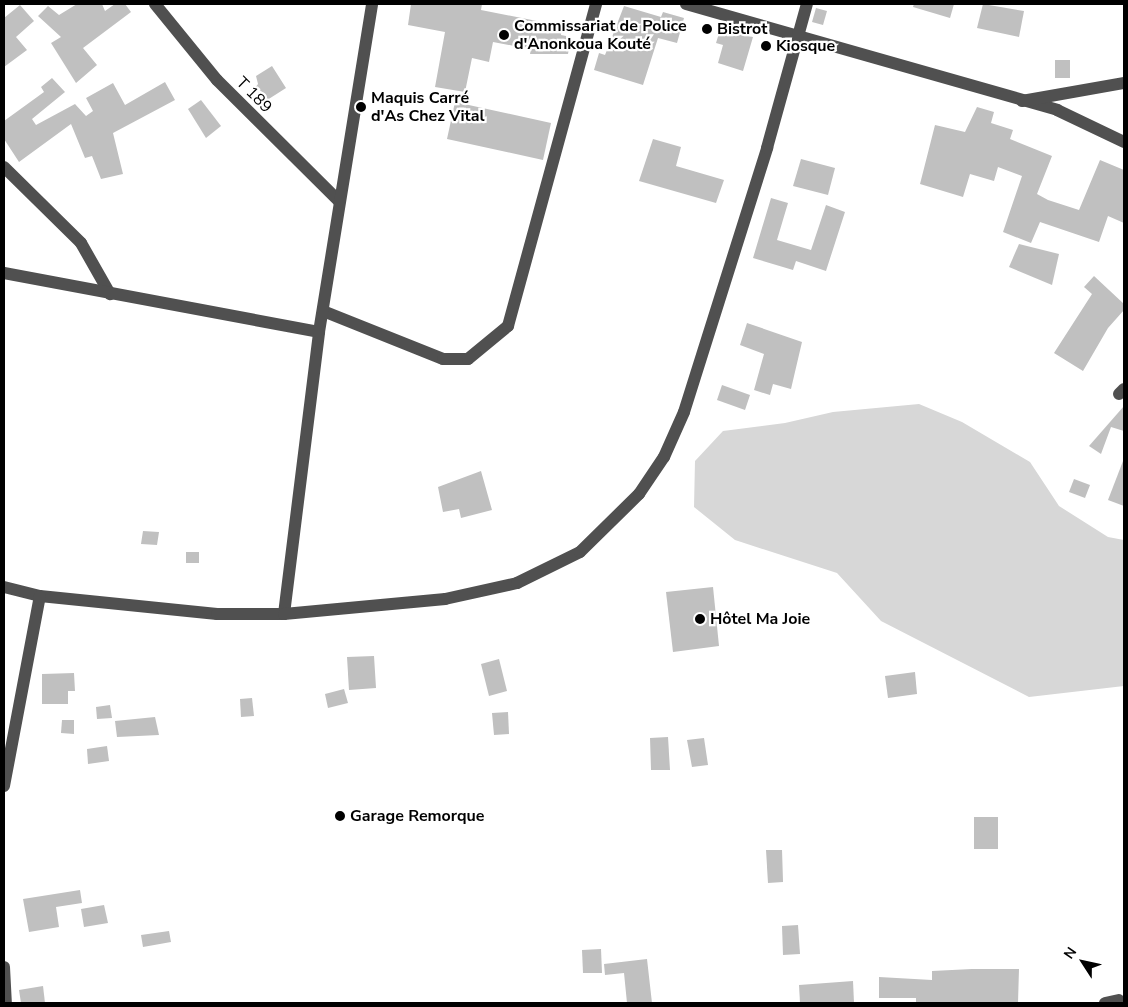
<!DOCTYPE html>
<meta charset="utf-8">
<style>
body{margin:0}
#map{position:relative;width:1128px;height:1007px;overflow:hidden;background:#fff;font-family:"Nunito Sans",sans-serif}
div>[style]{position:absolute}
.green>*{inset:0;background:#d7d7d7}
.building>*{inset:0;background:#c0c0c0}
.minor>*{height:12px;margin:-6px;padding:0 6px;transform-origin:6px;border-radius:6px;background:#505050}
.dots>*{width:14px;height:14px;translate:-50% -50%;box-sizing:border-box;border:2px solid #fff;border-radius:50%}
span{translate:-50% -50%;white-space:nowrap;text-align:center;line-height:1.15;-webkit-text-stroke:4.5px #fff;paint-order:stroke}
.poi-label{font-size:16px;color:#000;font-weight:700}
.left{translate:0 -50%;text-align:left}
.street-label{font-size:16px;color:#000}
.frame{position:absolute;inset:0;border:5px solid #000;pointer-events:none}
.north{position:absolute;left:1058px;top:937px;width:50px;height:50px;-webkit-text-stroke:4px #fff;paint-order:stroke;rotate:305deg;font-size:14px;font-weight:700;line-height:20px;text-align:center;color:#000}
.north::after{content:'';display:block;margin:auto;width:18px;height:22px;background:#000;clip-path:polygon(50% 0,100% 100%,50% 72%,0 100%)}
</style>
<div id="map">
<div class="green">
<div style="clip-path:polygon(919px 404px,962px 422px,1030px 462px,1059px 506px,1108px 537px,1124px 540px,1124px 686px,1029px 697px,881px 621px,837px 573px,735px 540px,694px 507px,695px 461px,723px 431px,785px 423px,833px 412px)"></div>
</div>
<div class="building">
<div style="clip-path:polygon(77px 4px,102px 4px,105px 11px,115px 4px,125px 4px,131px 12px,83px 48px,97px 65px,76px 83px,51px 43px,61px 37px,38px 16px,48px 6px,59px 15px)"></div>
<div style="clip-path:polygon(411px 4px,482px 4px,481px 10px,562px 26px,561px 35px,571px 37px,568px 54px,530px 54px,531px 49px,493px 42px,489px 62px,472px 58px,465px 92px,435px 87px,445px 32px,408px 25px)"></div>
<div style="clip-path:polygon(914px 4px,954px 4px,950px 18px,913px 7px)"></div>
<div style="clip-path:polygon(983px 4px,1024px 11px,1019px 37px,977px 28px)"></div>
<div style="clip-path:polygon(20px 5px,34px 21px,16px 37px,27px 50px,4px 67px,4px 18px)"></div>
<div style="clip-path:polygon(624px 6px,661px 17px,663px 12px,684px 18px,677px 43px,658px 38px,643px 85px,594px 70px,599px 53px,605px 55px)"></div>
<div style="clip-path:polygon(816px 8px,827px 11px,823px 25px,812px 22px)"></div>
<div style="clip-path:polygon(720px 30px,753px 37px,743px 71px,718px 63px,723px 45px,716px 43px)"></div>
<div style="clip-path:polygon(1055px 60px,1070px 60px,1070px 78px,1055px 78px)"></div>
<div style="clip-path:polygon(272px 66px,286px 88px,264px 102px,255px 88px,258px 84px,256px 76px)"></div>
<div style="clip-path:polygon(52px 78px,65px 92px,32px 119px,36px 125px,75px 104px,86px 116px,93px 111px,86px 98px,113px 83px,125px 105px,165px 82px,175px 100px,113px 133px,123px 174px,101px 179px,92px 156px,85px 158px,71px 124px,19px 162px,4px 139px,4px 121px,44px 92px,41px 87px)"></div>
<div style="clip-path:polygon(201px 100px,221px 126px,206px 138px,188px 109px)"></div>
<div style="clip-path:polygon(455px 102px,551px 123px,543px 160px,447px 139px)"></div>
<div style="clip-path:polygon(977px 107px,994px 112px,991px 123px,1013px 130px,1010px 139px,1052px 156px,1037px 194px,1048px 200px,1079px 210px,1100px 160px,1124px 170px,1124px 223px,1108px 216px,1099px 242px,1040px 222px,1031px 243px,1003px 232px,1022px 176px,998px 167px,994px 181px,970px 174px,963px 197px,920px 184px,935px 125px,965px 132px)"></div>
<div style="clip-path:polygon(653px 139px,681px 147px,676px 166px,724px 180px,716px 203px,639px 181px)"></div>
<div style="clip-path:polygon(801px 159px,835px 168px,828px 195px,793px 186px)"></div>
<div style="clip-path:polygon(771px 198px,788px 203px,777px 240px,811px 250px,826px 205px,845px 212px,826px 271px,796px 261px,793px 270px,753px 258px)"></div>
<div style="clip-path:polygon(1019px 244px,1059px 254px,1052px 285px,1009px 267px)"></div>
<div style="clip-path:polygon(1094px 276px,1124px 304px,1124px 310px,1108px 328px,1083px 371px,1054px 353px,1092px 294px,1084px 287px)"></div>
<div style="clip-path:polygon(747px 323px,802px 342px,791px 389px,773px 384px,770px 395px,754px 390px,764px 354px,740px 345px)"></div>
<div style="clip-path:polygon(722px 385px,750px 395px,745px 410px,717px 400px)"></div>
<div style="clip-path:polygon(1124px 406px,1124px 431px,1111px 427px,1101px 454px,1089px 446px)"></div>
<div style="clip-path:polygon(1123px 461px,1124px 461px,1124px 506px,1108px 500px)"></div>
<div style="clip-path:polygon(481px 471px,492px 510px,461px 518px,459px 509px,443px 512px,438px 487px)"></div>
<div style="clip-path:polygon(1074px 479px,1090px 485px,1085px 498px,1069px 492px)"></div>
<div style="clip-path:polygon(143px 531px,159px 532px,157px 545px,141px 544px)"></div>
<div style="clip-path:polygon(186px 552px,199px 552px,199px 563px,186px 563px)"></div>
<div style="clip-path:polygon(713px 587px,719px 646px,673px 652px,666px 592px)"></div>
<div style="clip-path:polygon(374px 656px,376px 688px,349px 690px,347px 657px)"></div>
<div style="clip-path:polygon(499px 659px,507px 691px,489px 696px,481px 664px)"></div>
<div style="clip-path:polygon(915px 672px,917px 694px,888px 698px,885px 676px)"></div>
<div style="clip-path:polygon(74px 673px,75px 691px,68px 691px,68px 704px,42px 704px,42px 674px)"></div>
<div style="clip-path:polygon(344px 689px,348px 703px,328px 708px,325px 694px)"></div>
<div style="clip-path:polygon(252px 698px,254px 716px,241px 717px,240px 699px)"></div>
<div style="clip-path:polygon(110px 705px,112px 718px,97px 719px,96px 707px)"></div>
<div style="clip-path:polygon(508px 712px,509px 734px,494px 735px,492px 713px)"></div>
<div style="clip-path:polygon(155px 717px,159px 735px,117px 737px,115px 721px)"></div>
<div style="clip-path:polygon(62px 720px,74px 720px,74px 734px,61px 733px)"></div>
<div style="clip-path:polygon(668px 737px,670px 770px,651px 770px,650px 738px)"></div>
<div style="clip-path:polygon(704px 738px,708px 765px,692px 767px,687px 740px)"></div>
<div style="clip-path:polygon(107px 746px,109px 761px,88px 764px,87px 749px)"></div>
<div style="clip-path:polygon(974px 817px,998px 817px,998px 849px,974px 849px)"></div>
<div style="clip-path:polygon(766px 850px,782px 850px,783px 882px,768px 883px)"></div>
<div style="clip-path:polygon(80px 890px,82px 903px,56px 907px,59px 927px,29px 932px,23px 899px)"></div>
<div style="clip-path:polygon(104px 905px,108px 923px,84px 927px,81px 909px)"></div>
<div style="clip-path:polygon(798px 925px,800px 954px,783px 955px,782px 926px)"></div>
<div style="clip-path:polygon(169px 931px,171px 942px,143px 947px,141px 935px)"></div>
<div style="clip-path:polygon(601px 949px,602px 973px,583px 973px,582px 950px)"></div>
<div style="clip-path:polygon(647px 959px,652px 1003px,627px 1003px,624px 973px,605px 975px,604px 964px)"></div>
<div style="clip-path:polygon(972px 969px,1019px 969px,1018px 1003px,916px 1003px,916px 998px,879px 998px,879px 977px,932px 980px,932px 971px)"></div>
<div style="clip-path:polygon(853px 981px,854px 1003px,800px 1003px,799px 985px)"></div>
<div style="clip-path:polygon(43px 986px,45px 1003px,21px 1003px,19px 990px)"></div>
</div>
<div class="minor">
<div style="left:155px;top:4px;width:98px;rotate:50.8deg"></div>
<div style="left:217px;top:80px;width:172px;rotate:44.8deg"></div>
<div style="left:686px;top:4px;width:386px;rotate:15.9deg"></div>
<div style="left:1057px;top:110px;width:74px;rotate:25.5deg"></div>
<div style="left:1022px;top:101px;width:104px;rotate:-10deg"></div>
<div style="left:4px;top:167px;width:108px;rotate:44.6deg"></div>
<div style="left:81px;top:243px;width:59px;rotate:60.4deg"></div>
<div style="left:4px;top:273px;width:320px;rotate:10.6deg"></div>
<div style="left:323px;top:311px;width:129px;rotate:21.8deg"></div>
<div style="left:443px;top:359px;width:25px"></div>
<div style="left:468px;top:359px;width:52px;rotate:-39.5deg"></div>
<div style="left:508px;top:326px;width:334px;rotate:-74.7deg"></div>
<div style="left:1119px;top:394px;width:7px;rotate:-45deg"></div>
<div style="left:4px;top:587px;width:37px;rotate:14deg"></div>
<div style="left:40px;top:596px;width:178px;rotate:5.8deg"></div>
<div style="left:217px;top:614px;width:67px"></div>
<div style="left:284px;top:614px;width:284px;rotate:-82.9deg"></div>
<div style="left:319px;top:332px;width:332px;rotate:-80.8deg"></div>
<div style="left:284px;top:614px;width:162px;rotate:-5.3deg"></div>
<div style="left:445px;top:599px;width:74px;rotate:-12.5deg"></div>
<div style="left:517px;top:583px;width:70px;rotate:-26.2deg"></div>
<div style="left:580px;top:552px;width:83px;rotate:-44.5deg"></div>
<div style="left:639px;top:494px;width:45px;rotate:-56deg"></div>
<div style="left:664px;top:457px;width:49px;rotate:-66deg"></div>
<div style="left:684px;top:412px;width:277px;rotate:-72.5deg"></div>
<div style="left:767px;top:148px;width:149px;rotate:-74.5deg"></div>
<div style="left:4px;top:786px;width:193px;rotate:-79.3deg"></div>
<div style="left:4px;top:967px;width:36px;rotate:87deg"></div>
<div style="left:1105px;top:1003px;width:14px;rotate:-12deg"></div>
</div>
<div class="dots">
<div style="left:707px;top:29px;background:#000"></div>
<div style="left:504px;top:35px;background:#000"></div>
<div style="left:766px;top:46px;background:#000"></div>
<div style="left:361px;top:107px;background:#000"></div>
<div style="left:700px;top:619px;background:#000"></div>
<div style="left:340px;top:816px;background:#000"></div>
</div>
<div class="poi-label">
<span class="left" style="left:514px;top:35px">Commissariat de Police<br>d'Anonkoua Kouté</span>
<span class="left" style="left:717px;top:29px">Bistrot</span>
<span class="left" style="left:776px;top:46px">Kiosque</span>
<span class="left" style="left:371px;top:107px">Maquis Carré<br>d'As Chez Vital</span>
<span class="left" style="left:710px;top:619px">Hôtel Ma Joie</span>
<span class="left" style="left:350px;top:816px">Garage Remorque</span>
</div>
<div class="street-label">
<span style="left:254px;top:95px;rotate:45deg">T 189</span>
</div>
<div class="frame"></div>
<div class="north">N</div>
</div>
